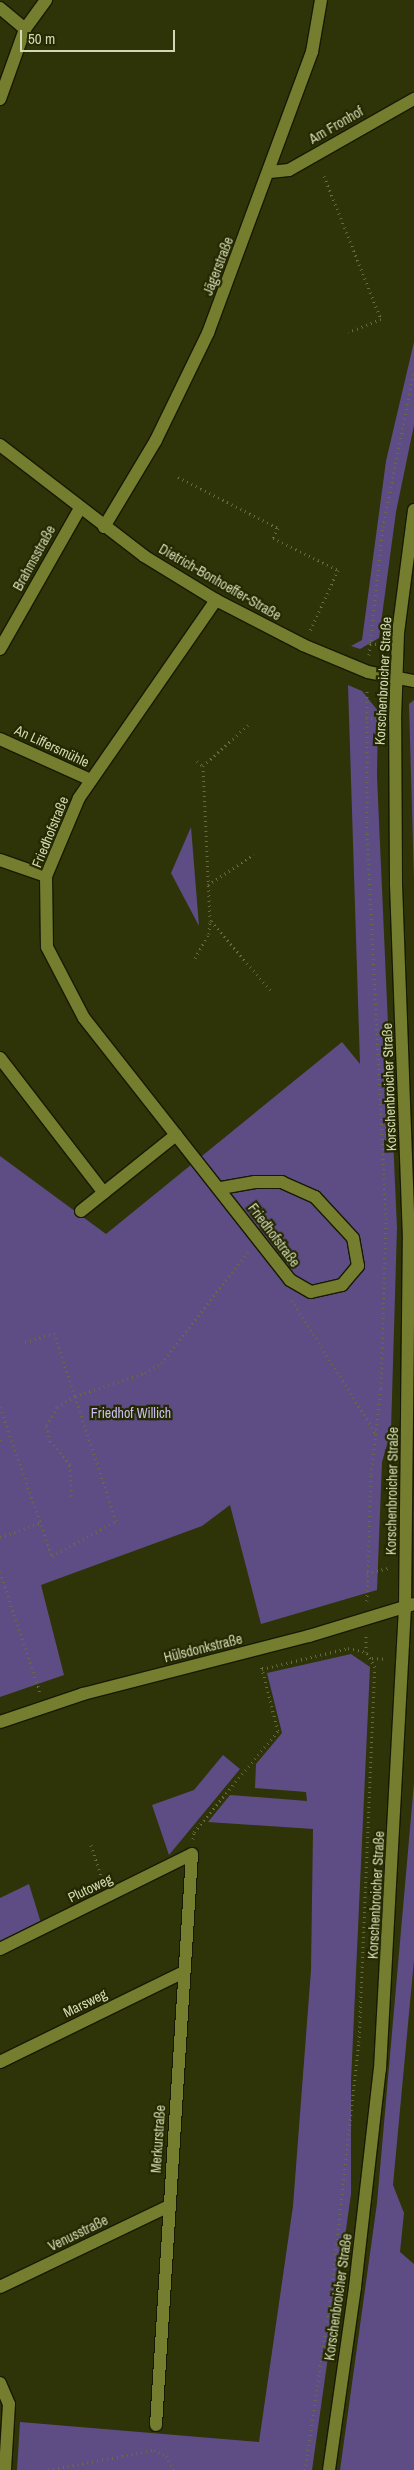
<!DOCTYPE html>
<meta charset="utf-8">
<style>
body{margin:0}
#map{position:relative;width:414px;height:2470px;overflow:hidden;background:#2f3308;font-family:"Archivo Narrow",sans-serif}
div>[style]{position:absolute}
.green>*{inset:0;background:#5d4d84}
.path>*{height:3px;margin-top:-1.5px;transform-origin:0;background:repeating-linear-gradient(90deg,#666b42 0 1px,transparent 0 5px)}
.roads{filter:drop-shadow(1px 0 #171a03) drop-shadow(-1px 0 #171a03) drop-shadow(0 1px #171a03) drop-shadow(0 -1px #171a03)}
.pedestrian>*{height:12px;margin:-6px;padding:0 6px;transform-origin:6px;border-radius:6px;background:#757e2f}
.minor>*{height:12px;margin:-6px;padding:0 6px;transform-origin:6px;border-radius:6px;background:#757e2f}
.secondary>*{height:12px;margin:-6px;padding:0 6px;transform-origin:6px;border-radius:6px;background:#757e2f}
span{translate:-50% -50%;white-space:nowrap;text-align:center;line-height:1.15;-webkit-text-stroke:4.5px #252900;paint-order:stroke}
.street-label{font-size:14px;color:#d1d8b2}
.park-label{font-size:14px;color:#c9bdf2}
.scale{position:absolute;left:20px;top:30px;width:155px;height:22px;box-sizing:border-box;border:2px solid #d1d8b2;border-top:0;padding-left:6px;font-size:15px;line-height:18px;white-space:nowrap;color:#d1d8b2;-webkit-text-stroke:4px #252900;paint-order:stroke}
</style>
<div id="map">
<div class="green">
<div style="clip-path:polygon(414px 342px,414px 425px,396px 512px,379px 638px,360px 649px,351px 646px,362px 640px,386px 461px)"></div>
<div style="clip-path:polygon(348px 685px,362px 691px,378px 711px,377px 776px,397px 1228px,391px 1431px,382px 1462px,377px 1590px,261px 1624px,230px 1505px,202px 1526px,41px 1585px,64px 1675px,0 1697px,0 1156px,106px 1234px,342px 1042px,360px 1064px)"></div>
<div style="clip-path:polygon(414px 700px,414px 880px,409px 704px)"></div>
<div style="clip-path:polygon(191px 827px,199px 926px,171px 873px)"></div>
<div style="clip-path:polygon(351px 1654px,370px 1667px,351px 2081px,351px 2194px,312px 2470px,17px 2470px,20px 2422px,259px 2442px,293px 2206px,311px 1970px,313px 1829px,208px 1822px,230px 1795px,307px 1801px,306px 1792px,255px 1788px,256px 1764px,282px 1733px,267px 1673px)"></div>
<div style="clip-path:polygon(223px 1755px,240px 1769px,169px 1855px,152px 1805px,194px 1790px)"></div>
<div style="clip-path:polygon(414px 1783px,414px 1960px,393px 2185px,404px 2213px,400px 2252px,414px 2264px,414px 2470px,340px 2470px,377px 2203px)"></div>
<div style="clip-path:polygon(29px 1884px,41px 1923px,0 1943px,0 1898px)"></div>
</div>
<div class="path">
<div style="left:324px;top:176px;width:154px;rotate:68.3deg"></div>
<div style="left:381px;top:319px;width:35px;rotate:158deg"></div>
<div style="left:178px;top:477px;width:112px;rotate:27deg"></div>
<div style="left:278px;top:528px;width:11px;rotate:117deg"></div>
<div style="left:273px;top:538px;width:72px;rotate:26.2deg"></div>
<div style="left:338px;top:570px;width:67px;rotate:114.7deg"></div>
<div style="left:370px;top:643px;width:12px;rotate:9deg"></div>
<div style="left:369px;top:655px;width:129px;rotate:-83.8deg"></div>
<div style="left:383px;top:527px;width:160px;rotate:-78.8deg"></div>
<div style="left:366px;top:718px;width:15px"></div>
<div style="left:197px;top:761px;width:8px;rotate:40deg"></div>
<div style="left:208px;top:885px;width:55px;rotate:-34deg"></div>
<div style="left:211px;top:921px;width:92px;rotate:49.4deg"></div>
<div style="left:195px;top:958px;width:28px;rotate:-60deg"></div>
<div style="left:209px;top:934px;width:13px;rotate:-86deg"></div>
<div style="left:210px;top:921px;width:155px;rotate:-92.6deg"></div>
<div style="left:203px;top:766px;width:62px;rotate:-42.4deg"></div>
<div style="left:292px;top:1300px;width:158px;rotate:57.9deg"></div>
<div style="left:25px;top:1342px;width:30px;rotate:-17deg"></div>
<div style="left:54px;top:1333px;width:66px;rotate:71.6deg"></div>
<div style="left:75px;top:1396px;width:74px;rotate:-18.2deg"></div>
<div style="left:145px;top:1373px;width:19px;rotate:-32deg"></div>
<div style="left:161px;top:1363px;width:142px;rotate:-51.8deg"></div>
<div style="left:0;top:1407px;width:158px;rotate:70.8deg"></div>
<div style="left:52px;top:1556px;width:73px;rotate:-28.7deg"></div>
<div style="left:116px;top:1521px;width:132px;rotate:-108.2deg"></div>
<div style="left:75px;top:1396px;width:21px;rotate:149deg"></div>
<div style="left:57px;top:1407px;width:22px;rotate:120deg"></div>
<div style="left:46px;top:1426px;width:16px;rotate:75deg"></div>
<div style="left:50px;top:1441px;width:31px;rotate:50deg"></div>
<div style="left:70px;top:1465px;width:34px;rotate:88deg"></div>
<div style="left:0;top:1439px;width:4px;rotate:90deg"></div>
<div style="left:0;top:1537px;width:42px;rotate:-19.3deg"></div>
<div style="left:0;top:1572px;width:126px;rotate:71.6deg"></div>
<div style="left:367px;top:1573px;width:23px;rotate:-13deg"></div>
<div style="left:367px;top:1601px;width:127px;rotate:-88.2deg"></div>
<div style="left:371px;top:1474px;width:87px;rotate:-83.4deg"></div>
<div style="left:381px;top:1388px;width:169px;rotate:-88.3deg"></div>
<div style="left:386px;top:1219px;width:387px;rotate:-92.8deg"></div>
<div style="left:367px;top:832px;width:143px;rotate:-90deg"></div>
<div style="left:372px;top:1658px;width:15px;rotate:4deg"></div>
<div style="left:262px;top:1669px;width:89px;rotate:-13.7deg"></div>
<div style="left:348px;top:1648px;width:18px;rotate:13deg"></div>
<div style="left:193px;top:1839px;width:7px;rotate:-82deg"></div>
<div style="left:194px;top:1832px;width:131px;rotate:-50.3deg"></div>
<div style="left:278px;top:1731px;width:68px;rotate:-104.4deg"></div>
<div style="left:91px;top:1845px;width:38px;rotate:72deg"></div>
<div style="left:48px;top:2470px;width:108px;rotate:-10.7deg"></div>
<div style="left:154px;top:2450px;width:13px;rotate:27deg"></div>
<div style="left:166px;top:2456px;width:16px;rotate:60deg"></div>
<div style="left:305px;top:2470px;width:178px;rotate:-81.6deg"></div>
<div style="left:331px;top:2294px;width:254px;rotate:-83.7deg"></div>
<div style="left:359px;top:2042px;width:375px;rotate:-87.6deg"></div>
<div style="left:375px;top:1667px;width:17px;rotate:-121deg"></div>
<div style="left:366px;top:1652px;width:17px;rotate:-90deg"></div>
</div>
<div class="roads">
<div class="pedestrian">
<div style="left:0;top:1949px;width:214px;rotate:-26.3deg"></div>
<div style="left:0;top:2062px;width:205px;rotate:-26.1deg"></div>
</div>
<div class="minor">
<div style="left:0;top:8px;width:33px;rotate:40deg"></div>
<div style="left:0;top:99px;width:74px;rotate:-70.3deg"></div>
<div style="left:25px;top:29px;width:36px;rotate:-54deg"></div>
<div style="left:270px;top:172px;width:19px;rotate:-6deg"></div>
<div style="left:289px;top:170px;width:144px;rotate:-29.6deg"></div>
<div style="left:0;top:445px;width:182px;rotate:37.6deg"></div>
<div style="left:144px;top:556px;width:84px;rotate:31.4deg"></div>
<div style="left:216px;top:600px;width:98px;rotate:27.3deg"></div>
<div style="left:303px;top:645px;width:70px;rotate:22.6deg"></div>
<div style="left:368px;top:672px;width:47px;rotate:11.1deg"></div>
<div style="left:104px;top:527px;width:101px;rotate:-59.1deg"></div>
<div style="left:156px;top:440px;width:119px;rotate:-64.1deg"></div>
<div style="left:208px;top:333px;width:300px;rotate:-69.7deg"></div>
<div style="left:312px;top:52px;width:53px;rotate:-80.2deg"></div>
<div style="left:216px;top:600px;width:241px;rotate:124.7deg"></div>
<div style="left:79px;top:798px;width:85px;rotate:112.9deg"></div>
<div style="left:46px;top:876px;width:71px;rotate:89.2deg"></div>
<div style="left:47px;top:947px;width:80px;rotate:62.5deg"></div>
<div style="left:84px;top:1018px;width:333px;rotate:51.8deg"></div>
<div style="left:290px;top:1280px;width:24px;rotate:30deg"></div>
<div style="left:311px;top:1292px;width:32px;rotate:-13deg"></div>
<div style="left:342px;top:1285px;width:25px;rotate:-50deg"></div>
<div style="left:358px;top:1266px;width:28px;rotate:-100deg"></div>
<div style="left:353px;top:1238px;width:56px;rotate:-132.8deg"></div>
<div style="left:315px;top:1197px;width:36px;rotate:-156deg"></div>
<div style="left:282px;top:1182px;width:27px;rotate:180deg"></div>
<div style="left:255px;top:1182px;width:36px;rotate:170deg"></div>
<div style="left:0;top:649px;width:162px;rotate:-60.4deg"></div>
<div style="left:0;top:739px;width:100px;rotate:24.3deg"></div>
<div style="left:0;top:860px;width:49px;rotate:19.2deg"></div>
<div style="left:0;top:1058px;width:170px;rotate:52.4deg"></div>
<div style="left:81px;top:1211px;width:122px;rotate:-38.7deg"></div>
<div style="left:0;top:1722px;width:88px;rotate:-18.6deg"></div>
<div style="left:83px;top:1694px;width:233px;rotate:-14.4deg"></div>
<div style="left:309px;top:1636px;width:110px;rotate:-16.9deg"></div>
<div style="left:0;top:2287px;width:187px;rotate:-25.6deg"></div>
<div style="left:0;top:2383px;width:23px;rotate:67deg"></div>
<div style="left:9px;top:2404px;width:66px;rotate:93.5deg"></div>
<div style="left:156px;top:2425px;width:572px;rotate:-86.39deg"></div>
</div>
<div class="secondary">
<div style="left:329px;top:2470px;width:185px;rotate:-81.9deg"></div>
<div style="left:355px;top:2287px;width:219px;rotate:-83.5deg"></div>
<div style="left:380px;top:2069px;width:463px;rotate:-86.9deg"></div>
<div style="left:405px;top:1607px;width:368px;rotate:-89.4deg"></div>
<div style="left:409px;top:1239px;width:356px;rotate:-92.1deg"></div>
<div style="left:396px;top:883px;width:164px;rotate:-90.3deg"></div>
<div style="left:395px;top:719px;width:86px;rotate:-88deg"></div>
<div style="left:398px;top:633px;width:124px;rotate:-82.6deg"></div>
</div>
</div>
<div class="street-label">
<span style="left:336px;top:125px;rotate:-30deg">Am Fronhof</span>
<span style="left:218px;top:266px;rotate:-69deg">Jägerstraße</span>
<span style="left:34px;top:558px;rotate:-61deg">Brahmsstraße</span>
<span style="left:220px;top:582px;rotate:30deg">Dietrich-Bonhoeffer-Straße</span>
<span style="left:383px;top:681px;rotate:-87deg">Korschenbroicher Straße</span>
<span style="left:52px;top:746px;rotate:25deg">An Liffersmühle</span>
<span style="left:50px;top:832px;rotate:-68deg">Friedhofstraße</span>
<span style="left:389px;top:1087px;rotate:-92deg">Korschenbroicher Straße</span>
<span style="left:274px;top:1235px;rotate:53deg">Friedhofstraße</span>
<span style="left:392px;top:1491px;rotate:-89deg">Korschenbroicher Straße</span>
<span style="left:203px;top:1648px;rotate:-14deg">Hülsdonkstraße</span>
<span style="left:90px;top:1888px;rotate:-26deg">Plutoweg</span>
<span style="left:376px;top:1895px;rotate:-87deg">Korschenbroicher Straße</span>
<span style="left:85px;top:2003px;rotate:-26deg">Marsweg</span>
<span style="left:158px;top:2139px;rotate:-86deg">Merkurstraße</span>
<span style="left:78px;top:2233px;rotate:-26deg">Venusstraße</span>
<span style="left:338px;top:2297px;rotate:-82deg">Korschenbroicher Straße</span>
</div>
<div class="park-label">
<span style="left:131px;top:1413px">Friedhof Willich</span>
</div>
<div class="scale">50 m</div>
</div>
